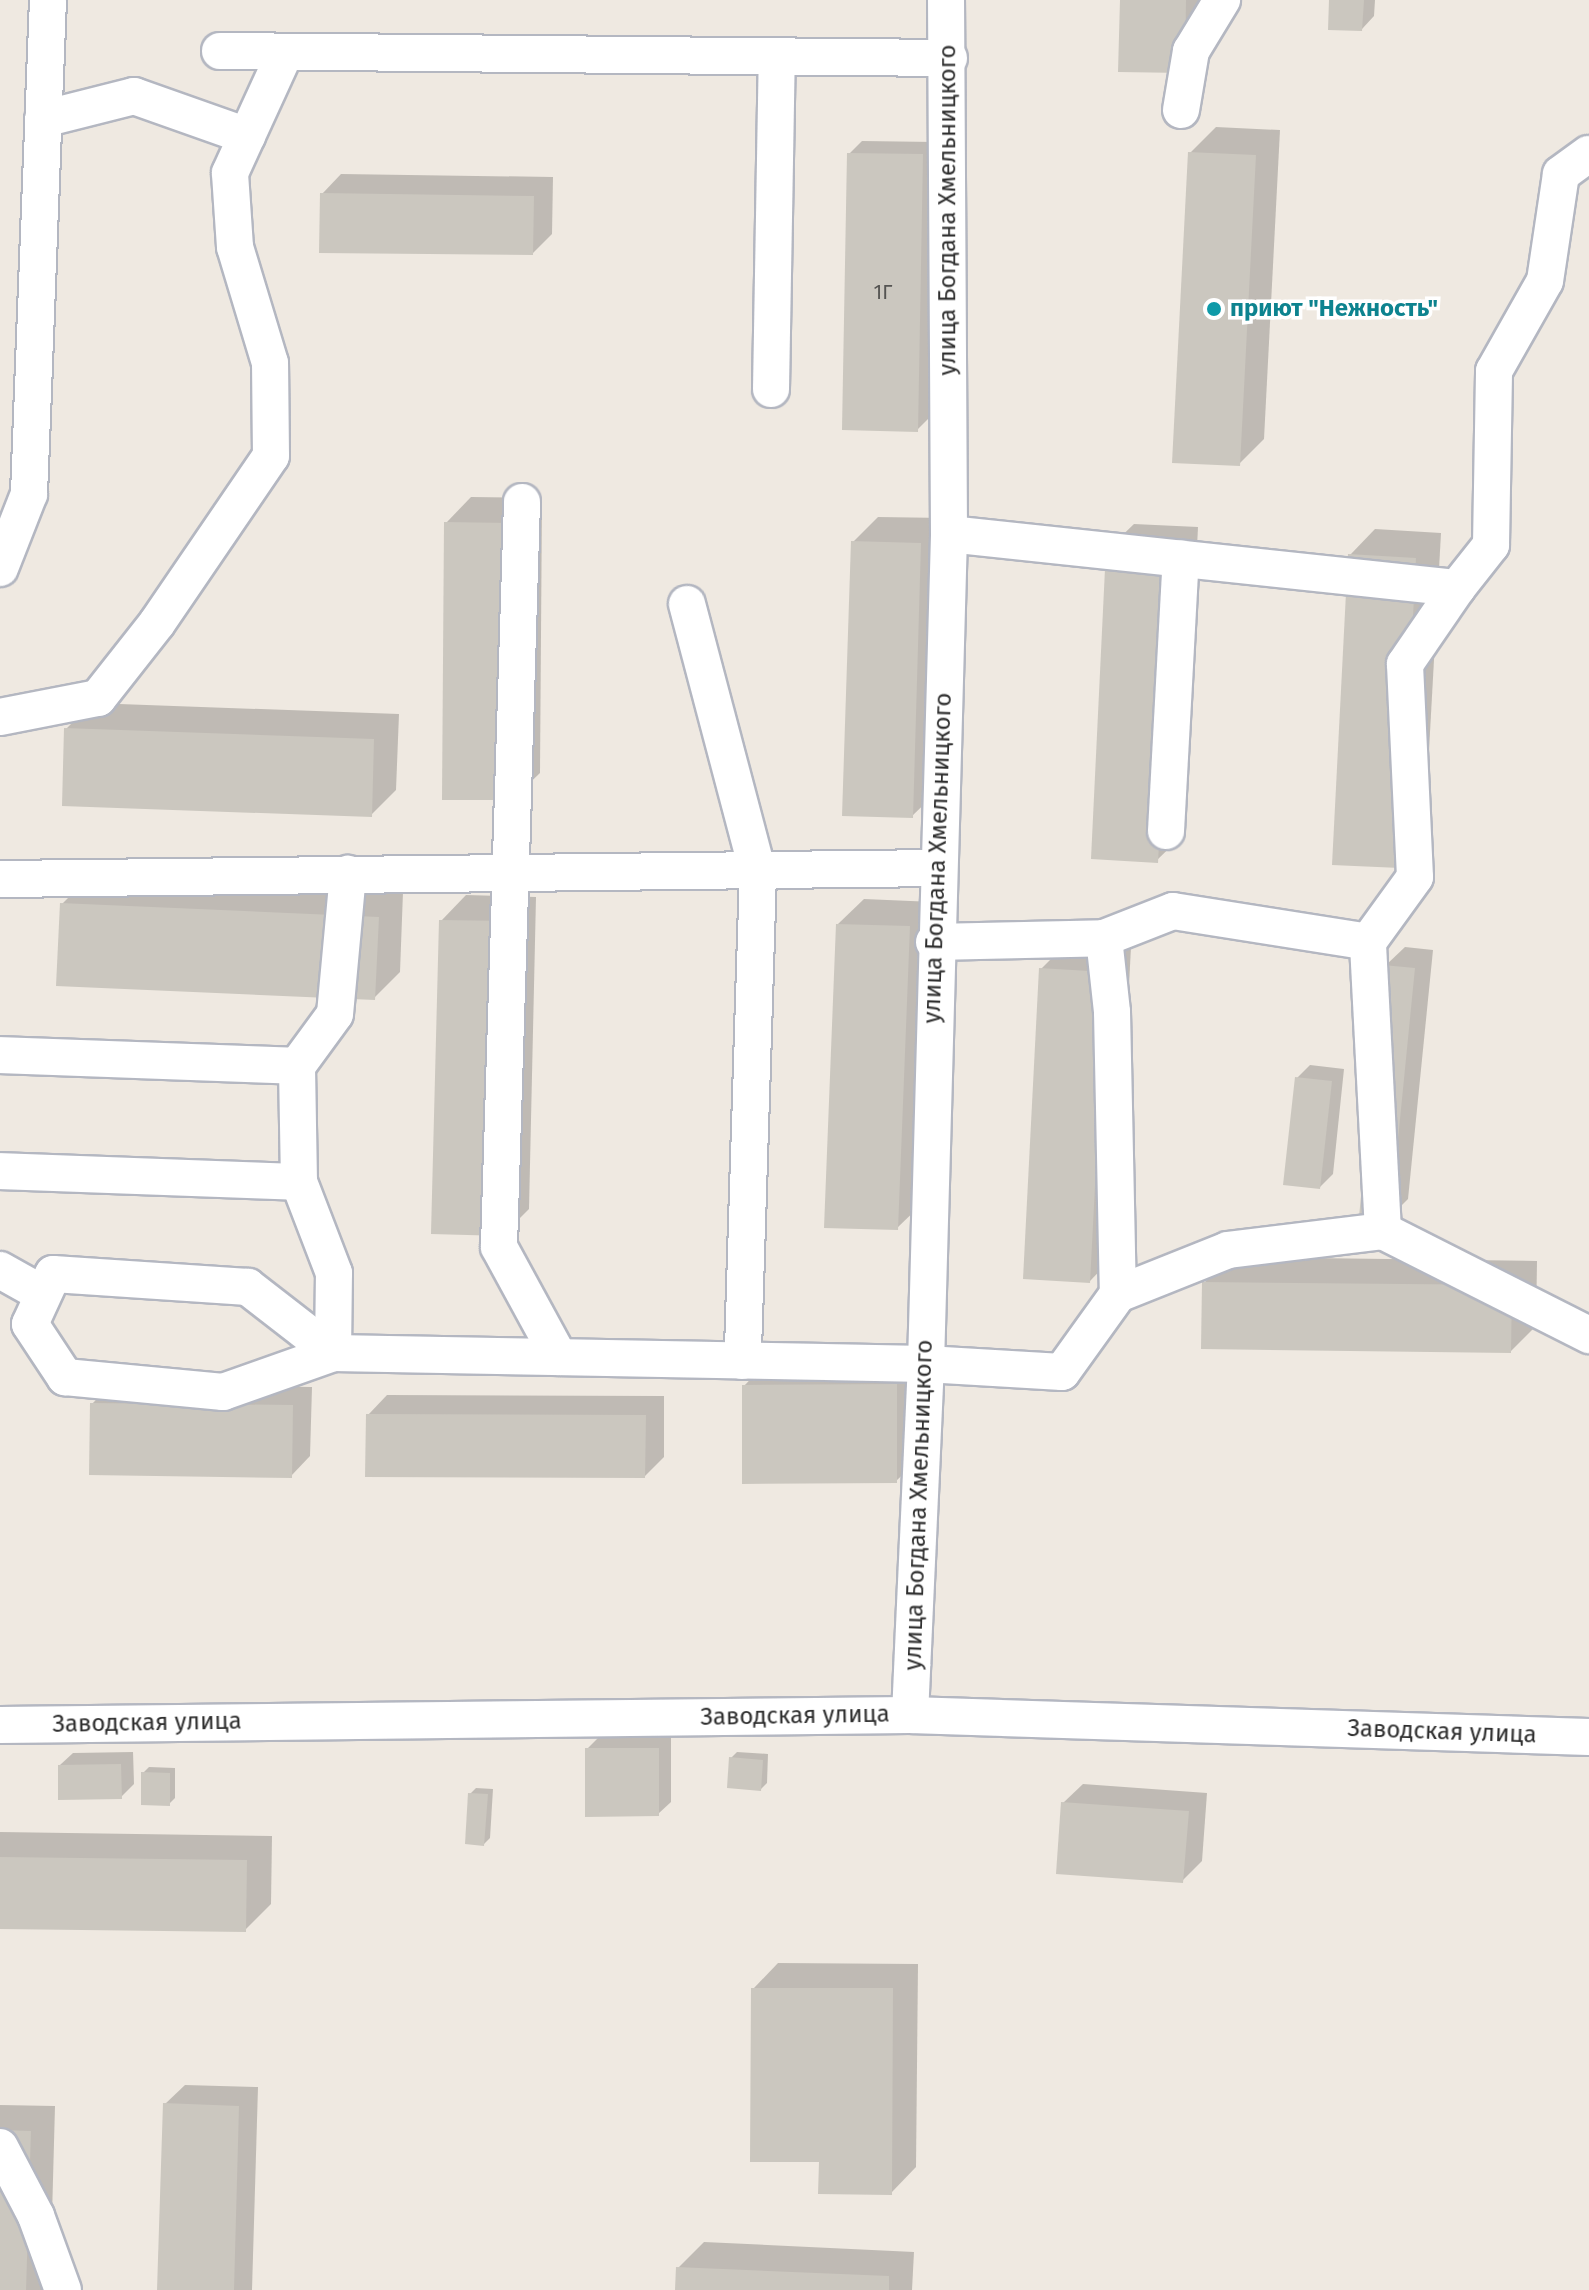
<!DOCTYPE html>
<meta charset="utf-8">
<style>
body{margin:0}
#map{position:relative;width:1589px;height:2290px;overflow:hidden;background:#efe9e1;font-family:"Fira Sans",sans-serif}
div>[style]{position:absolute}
.shadow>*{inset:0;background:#0003}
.building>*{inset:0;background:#cbc7bf}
.roads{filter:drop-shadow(2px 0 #b4b7c1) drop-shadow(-2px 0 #b4b7c1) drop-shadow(0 2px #b4b7c1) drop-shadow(0 -2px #b4b7c1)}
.minor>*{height:36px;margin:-18px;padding:0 18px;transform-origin:18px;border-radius:18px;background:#fff}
.dots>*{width:22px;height:22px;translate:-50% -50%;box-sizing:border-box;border:4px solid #fff;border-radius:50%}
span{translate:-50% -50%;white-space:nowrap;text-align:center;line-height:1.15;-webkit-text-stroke:7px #fff;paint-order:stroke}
.number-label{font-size:20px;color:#555452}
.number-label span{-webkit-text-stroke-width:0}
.street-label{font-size:24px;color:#2e2e2e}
.culture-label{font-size:24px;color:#0d838f;font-weight:700}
.left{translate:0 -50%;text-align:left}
</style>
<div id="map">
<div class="shadow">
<div style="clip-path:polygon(1122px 0,1204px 0,1203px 52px)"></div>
<div style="clip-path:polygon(1331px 0,1375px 0,1374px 16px,1362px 29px)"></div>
<div style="clip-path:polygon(1216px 127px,1280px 130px,1264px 439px,1239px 464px,1190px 153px)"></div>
<div style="clip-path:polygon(862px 141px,935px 142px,930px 417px,917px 430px,849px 154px)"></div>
<div style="clip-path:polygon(341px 174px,553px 177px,552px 234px,532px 254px,322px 194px)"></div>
<div style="clip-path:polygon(471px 497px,542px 498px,540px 773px,514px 798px,446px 523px)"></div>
<div style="clip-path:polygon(878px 517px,946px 518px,938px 791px,912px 816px,853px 542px)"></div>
<div style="clip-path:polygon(1134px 524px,1198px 527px,1183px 835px,1157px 860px,1108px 549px)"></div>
<div style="clip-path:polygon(1375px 529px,1441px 533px,1424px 841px,1350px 555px)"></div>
<div style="clip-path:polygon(92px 703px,399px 714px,396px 790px,371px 815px,66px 729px)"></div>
<div style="clip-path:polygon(87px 879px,403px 892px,400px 972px,374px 998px,62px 904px)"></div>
<div style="clip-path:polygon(466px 895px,536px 897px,529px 1209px,504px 1234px,441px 921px)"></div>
<div style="clip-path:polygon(864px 899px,934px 902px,923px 1203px,897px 1228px,838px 924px)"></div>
<div style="clip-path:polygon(1066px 944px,1131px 947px,1115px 1255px,1090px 1281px,1041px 969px)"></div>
<div style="clip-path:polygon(1405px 947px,1433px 950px,1408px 1199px,1389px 1218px,1385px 966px)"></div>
<div style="clip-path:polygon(1310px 1065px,1344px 1069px,1333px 1174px,1320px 1187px,1297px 1078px)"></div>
<div style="clip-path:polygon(1229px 1257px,1537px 1261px,1536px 1326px,1511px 1351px,1204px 1283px)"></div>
<div style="clip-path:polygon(763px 1366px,915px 1366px,916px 1462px,896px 1481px,744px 1386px)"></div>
<div style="clip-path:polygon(111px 1384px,312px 1387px,310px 1456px,291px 1476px,92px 1404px)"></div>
<div style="clip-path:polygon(387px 1395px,664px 1396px,664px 1457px,645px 1476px,368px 1415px)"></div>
<div style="clip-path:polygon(600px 1736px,671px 1736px,671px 1802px,658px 1814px,587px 1749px)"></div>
<div style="clip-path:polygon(133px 1752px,134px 1784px,121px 1797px,60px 1765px,73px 1753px)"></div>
<div style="clip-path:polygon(737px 1752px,768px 1754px,767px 1783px,761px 1789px,731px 1758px)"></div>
<div style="clip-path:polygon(149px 1767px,175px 1768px,175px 1798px,169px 1804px,143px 1773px)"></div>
<div style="clip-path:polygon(1083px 1784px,1207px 1793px,1202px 1861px,1182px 1881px,1063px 1803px)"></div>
<div style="clip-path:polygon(476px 1788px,493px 1789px,490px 1838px,484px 1844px,470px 1794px)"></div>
<div style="clip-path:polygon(0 1832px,272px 1836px,271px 1904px,245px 1930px,0 1927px)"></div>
<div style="clip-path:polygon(778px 1963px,918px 1964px,916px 2167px,891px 2193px,821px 2160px,753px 1989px)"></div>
<div style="clip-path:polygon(185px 2085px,258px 2087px,252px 2290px,159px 2290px,165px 2104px)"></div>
<div style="clip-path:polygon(0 2105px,55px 2106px,50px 2290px,0 2290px)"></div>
<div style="clip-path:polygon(704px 2242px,914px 2252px,912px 2290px,677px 2290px,678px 2268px)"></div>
</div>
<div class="building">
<div style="clip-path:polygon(1120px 0,1186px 0,1185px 73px,1118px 72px)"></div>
<div style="clip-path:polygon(1329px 0,1364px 0,1362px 31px,1328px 30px)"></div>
<div style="clip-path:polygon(1188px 152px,1256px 155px,1240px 466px,1172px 463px)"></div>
<div style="clip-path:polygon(847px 153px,923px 154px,918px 432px,842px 430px)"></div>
<div style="clip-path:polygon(320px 193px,534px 196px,533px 255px,319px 253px)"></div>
<div style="clip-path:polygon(444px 522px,517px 523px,515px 800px,442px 800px)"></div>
<div style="clip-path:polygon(851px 541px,921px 543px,913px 818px,842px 816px)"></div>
<div style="clip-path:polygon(1106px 548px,1174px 552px,1158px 863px,1091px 859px)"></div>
<div style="clip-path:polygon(1348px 554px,1416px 558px,1400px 868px,1332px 865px)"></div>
<div style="clip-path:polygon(64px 728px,374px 739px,372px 817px,62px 806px)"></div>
<div style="clip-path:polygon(60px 903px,379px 917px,375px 1000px,56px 986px)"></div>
<div style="clip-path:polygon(439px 920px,511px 921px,504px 1236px,431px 1234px)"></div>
<div style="clip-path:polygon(836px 924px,910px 926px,898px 1230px,824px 1228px)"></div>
<div style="clip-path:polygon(1383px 965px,1415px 968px,1390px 1220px,1359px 1217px)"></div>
<div style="clip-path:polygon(1039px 968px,1106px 972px,1090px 1283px,1023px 1279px)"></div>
<div style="clip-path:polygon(1295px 1077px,1332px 1081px,1320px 1189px,1283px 1185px)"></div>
<div style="clip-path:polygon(1202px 1282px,1512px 1285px,1511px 1353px,1201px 1349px)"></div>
<div style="clip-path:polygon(897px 1384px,897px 1483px,742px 1484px,742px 1385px)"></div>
<div style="clip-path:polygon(90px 1403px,293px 1405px,292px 1478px,89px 1475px)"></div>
<div style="clip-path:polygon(366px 1414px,646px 1415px,645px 1478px,365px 1477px)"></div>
<div style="clip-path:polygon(585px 1748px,659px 1748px,659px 1816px,585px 1817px)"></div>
<div style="clip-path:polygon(729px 1757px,763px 1760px,761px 1791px,727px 1788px)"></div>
<div style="clip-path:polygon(121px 1764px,122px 1799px,58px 1800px,58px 1765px)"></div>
<div style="clip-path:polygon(141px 1772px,170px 1773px,170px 1806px,141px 1805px)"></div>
<div style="clip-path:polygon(468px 1793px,488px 1794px,484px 1846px,465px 1844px)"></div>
<div style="clip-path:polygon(1061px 1802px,1189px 1811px,1183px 1883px,1056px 1874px)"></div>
<div style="clip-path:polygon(0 1857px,247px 1860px,246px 1932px,0 1929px)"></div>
<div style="clip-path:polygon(751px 1988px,893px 1988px,892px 2195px,818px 2194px,819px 2162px,750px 2162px)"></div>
<div style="clip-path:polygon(163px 2103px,239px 2106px,234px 2290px,157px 2290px)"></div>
<div style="clip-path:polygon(0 2130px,31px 2131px,26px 2290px,0 2290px)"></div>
<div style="clip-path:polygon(676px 2267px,889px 2276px,889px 2290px,675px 2290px)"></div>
</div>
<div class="roads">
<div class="minor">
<div style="left:220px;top:51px;width:729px;rotate:0.55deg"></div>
<div style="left:1181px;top:110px;width:60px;rotate:-80.4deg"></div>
<div style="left:1191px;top:51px;width:60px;rotate:-58.7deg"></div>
<div style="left:43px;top:119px;width:94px;rotate:-14.2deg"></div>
<div style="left:134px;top:96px;width:120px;rotate:19.5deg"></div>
<div style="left:771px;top:389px;width:332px;rotate:-89deg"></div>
<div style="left:522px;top:502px;width:745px;rotate:91.77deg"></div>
<div style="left:499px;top:1247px;width:125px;rotate:61.4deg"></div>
<div style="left:949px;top:534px;width:511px;rotate:6.07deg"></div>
<div style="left:1457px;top:588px;width:55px;rotate:-51.7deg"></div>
<div style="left:1491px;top:545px;width:174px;rotate:-89deg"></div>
<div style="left:1494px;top:371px;width:103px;rotate:-60.5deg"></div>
<div style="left:1545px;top:281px;width:108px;rotate:-81.5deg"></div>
<div style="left:1561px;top:174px;width:34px;rotate:-36deg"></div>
<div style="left:0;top:568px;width:79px;rotate:-68.6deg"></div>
<div style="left:29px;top:494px;width:494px;rotate:-87.8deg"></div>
<div style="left:687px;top:604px;width:278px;rotate:75.2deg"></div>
<div style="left:758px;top:873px;width:488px;rotate:91.8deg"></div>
<div style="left:0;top:717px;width:100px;rotate:-11deg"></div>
<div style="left:98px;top:698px;width:95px;rotate:-51.8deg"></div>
<div style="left:157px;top:623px;width:202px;rotate:-55.7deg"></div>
<div style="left:271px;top:456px;width:93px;rotate:-90.6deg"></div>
<div style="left:270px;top:363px;width:121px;rotate:-106.8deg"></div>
<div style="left:235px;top:247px;width:74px;rotate:-93.9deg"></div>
<div style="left:230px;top:173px;width:132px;rotate:-65.4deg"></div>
<div style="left:1166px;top:831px;width:273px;rotate:-86.9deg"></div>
<div style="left:0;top:879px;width:937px;rotate:-0.67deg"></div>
<div style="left:1104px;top:938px;width:74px;rotate:83.8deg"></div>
<div style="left:1112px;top:1012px;width:282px;rotate:88.8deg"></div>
<div style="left:934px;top:942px;width:170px;rotate:-1.3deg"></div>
<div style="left:1104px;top:938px;width:74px;rotate:-21.4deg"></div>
<div style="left:1173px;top:911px;width:197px;rotate:9deg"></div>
<div style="left:0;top:1055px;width:297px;rotate:2.1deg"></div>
<div style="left:0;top:1171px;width:299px;rotate:2.1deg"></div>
<div style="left:1383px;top:1231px;width:289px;rotate:-93deg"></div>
<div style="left:1368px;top:942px;width:80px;rotate:-54.1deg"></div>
<div style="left:1415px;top:877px;width:213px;rotate:-92.7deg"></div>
<div style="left:1405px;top:664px;width:92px;rotate:-55.6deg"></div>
<div style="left:0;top:1270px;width:49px;rotate:29.2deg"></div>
<div style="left:333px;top:1353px;width:108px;rotate:-142.2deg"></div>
<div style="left:248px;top:1287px;width:195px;rotate:-176.2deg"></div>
<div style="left:53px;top:1274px;width:55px;rotate:114.7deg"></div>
<div style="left:30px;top:1324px;width:64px;rotate:56.6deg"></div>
<div style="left:65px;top:1377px;width:159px;rotate:5.4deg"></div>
<div style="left:223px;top:1392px;width:117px;rotate:-19.5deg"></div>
<div style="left:333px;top:1353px;width:593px;rotate:1.06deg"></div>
<div style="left:926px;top:1364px;width:136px;rotate:3.4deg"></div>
<div style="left:1062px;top:1372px;width:96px;rotate:-54.3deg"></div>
<div style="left:1118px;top:1294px;width:118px;rotate:-21.8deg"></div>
<div style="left:1228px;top:1250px;width:156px;rotate:-7deg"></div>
<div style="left:1383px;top:1231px;width:231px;rotate:26.8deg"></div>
<div style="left:333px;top:1353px;width:80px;rotate:-89.3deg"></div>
<div style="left:334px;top:1273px;width:97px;rotate:-111deg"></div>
<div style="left:299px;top:1182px;width:116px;rotate:-91deg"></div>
<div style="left:297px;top:1066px;width:64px;rotate:-53.8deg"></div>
<div style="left:335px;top:1014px;width:141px;rotate:-84.7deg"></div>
<div style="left:910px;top:1715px;width:351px;rotate:-87.4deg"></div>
<div style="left:926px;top:1364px;width:830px;rotate:-88.41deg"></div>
<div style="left:949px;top:534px;width:534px;rotate:-90.32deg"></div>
<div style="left:0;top:1725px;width:910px;rotate:-0.63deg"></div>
<div style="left:910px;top:1715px;width:679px;rotate:1.86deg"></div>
<div style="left:0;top:2147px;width:78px;rotate:62.4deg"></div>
<div style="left:36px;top:2216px;width:79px;rotate:70deg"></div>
</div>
</div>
<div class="dots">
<div style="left:1214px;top:309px;background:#0f9aa8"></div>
</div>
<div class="number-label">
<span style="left:883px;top:292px">1Г</span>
</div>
<div class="street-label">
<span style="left:948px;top:210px;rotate:-90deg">улица Богдана Хмельницкого</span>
<span style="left:938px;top:858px;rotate:-88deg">улица Богдана Хмельницкого</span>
<span style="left:919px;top:1505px;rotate:-88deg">улица Богдана Хмельницкого</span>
<span style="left:795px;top:1716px;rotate:-1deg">Заводская улица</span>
<span style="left:147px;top:1723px;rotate:-1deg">Заводская улица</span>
<span style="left:1442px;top:1732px;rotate:2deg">Заводская улица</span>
</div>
<div class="culture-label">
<span class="left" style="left:1230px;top:309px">приют "Нежность"</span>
</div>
</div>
